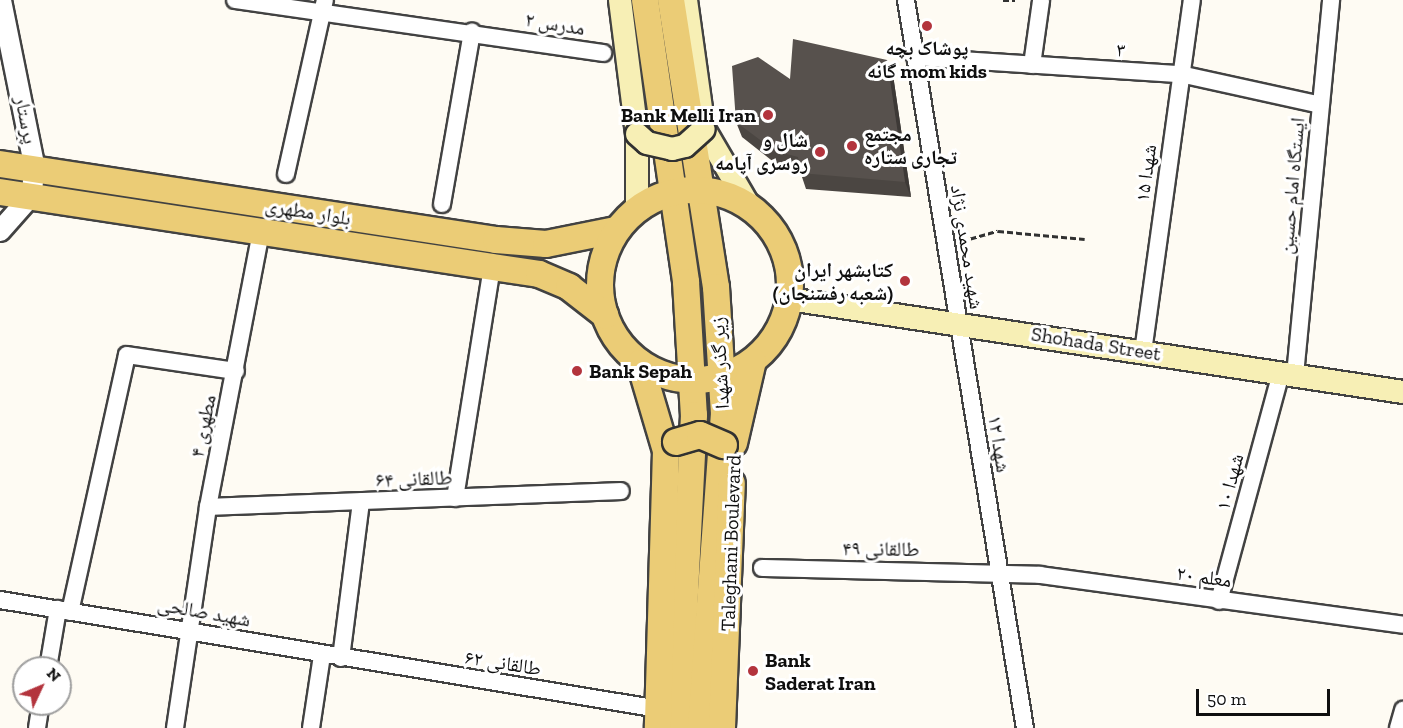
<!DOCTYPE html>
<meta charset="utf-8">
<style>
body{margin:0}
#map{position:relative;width:1403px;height:728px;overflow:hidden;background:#fefbf3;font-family:"Zilla Slab","Noto Naskh Arabic",serif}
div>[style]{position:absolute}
.path>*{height:3px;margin-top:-1.5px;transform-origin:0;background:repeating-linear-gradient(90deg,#313131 0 6px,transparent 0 9px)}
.roads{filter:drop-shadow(2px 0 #424242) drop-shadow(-2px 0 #424242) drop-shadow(0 2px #424242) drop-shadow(0 -2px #424242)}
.minor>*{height:16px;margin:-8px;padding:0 8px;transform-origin:8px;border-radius:8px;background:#fff}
.tertiary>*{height:20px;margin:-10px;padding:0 10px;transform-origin:10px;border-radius:10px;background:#fff}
.secondary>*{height:22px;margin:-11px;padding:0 11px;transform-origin:11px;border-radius:11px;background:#f7efb5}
.primary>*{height:26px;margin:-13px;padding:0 13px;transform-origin:13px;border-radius:13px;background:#ebcc76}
.primary>.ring{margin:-13px;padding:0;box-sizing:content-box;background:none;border:26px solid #ebcc76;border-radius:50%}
.bridges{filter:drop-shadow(2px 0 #313131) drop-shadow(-2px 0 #313131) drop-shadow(0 2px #313131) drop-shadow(0 -2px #313131)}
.secondary-bridge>*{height:22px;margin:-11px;padding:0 11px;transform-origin:11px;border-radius:11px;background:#f7efb5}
.primary-bridge>*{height:26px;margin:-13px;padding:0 13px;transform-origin:13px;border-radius:13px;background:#ebcc76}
.wall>*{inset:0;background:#4b4642}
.shaded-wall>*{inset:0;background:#3d3936}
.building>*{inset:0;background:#57514d}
.dots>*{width:16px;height:16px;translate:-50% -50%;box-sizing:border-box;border:3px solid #fff;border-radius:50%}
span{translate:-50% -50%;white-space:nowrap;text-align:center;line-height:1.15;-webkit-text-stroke:6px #fff;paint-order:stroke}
.street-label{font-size:20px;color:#0f0f0f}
.poi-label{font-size:20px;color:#0f0f0f;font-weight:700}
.right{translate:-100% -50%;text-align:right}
.left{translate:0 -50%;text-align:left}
.north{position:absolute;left:12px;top:656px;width:60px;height:60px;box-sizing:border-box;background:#fff;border:2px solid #9f9f9f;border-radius:50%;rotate:46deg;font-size:16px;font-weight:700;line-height:24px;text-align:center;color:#0f0f0f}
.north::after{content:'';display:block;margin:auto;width:21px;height:27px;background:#b3343d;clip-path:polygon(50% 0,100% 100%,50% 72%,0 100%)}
.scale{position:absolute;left:1196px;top:689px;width:134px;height:27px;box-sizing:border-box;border:3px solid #0f0f0f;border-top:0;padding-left:8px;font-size:18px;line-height:21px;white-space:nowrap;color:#0f0f0f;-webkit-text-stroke:4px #fff;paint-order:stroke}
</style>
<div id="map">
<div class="path">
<div style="left:1003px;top:0;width:12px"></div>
<div style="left:962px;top:241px;width:37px;rotate:-16deg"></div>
<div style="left:998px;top:231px;width:87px;rotate:5.3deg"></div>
</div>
<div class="roads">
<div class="minor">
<div style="left:235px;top:0;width:372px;rotate:8.2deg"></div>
<div style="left:906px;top:0;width:738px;rotate:80.72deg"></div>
<div style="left:915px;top:57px;width:266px;rotate:3.7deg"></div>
<div style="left:1180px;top:74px;width:144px;rotate:12.4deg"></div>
<div style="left:1032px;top:65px;width:65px;rotate:-82deg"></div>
<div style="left:286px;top:174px;width:178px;rotate:-77.4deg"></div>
<div style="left:442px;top:204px;width:175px;rotate:-80.1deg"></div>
<div style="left:1143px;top:352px;width:355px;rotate:-82.1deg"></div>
<div style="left:1295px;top:375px;width:377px;rotate:-84.5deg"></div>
<div style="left:455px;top:498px;width:235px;rotate:-80.9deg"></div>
<div style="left:208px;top:507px;width:413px;rotate:-2.2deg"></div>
<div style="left:762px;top:568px;width:278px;rotate:1.4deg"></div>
<div style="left:1040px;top:575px;width:366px;rotate:7.8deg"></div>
<div style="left:0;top:600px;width:668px;rotate:9.39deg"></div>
<div style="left:1219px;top:601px;width:236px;rotate:-74.8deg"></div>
<div style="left:70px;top:612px;width:263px;rotate:-77.5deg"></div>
<div style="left:127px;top:355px;width:110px;rotate:8.4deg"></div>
<div style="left:341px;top:658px;width:158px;rotate:-82.7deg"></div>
<div style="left:48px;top:668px;width:60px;rotate:-80.4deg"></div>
<div style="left:37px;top:728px;width:24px;rotate:-81deg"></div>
<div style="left:175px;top:728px;width:223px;rotate:-81.5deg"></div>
<div style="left:208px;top:507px;width:279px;rotate:-79.1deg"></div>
<div style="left:311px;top:728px;width:74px;rotate:-81.4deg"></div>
<div style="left:1398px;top:728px;width:19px;rotate:-74deg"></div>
</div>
<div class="tertiary">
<div style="left:0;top:231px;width:47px;rotate:-48.5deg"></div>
<div style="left:31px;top:196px;width:27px;rotate:-82deg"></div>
<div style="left:35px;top:169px;width:172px;rotate:-101.4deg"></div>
</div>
<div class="secondary">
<div style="left:620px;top:0;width:135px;rotate:82.8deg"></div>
<div style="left:637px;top:134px;width:75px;rotate:90deg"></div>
<div style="left:686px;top:0;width:130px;rotate:82.1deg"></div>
<div style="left:704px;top:129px;width:89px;rotate:59.7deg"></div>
<div style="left:789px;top:299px;width:621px;rotate:8.61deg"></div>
</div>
<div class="primary">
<div style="left:645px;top:0;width:285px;rotate:81.7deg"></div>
<div style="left:686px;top:282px;width:133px;rotate:86.6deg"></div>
<div style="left:694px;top:415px;width:313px;rotate:92.9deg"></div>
<div style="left:671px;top:0;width:291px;rotate:81.1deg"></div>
<div style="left:716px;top:287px;width:126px;rotate:86.4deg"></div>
<div style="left:724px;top:413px;width:316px;rotate:94.2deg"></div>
<div style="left:0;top:164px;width:502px;rotate:8.71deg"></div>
<div style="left:496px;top:240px;width:50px;rotate:4.6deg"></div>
<div style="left:546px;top:244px;width:71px;rotate:-11.3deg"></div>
<div class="ring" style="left:600px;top:190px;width:164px;height:164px"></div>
<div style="left:0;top:192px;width:545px;rotate:8.65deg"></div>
<div style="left:539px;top:274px;width:33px;rotate:23deg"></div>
<div style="left:569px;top:287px;width:46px;rotate:37.9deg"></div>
<div style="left:640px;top:363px;width:92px;rotate:73.5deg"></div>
<div style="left:666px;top:451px;width:277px;rotate:91.7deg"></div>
<div style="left:734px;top:443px;width:84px;rotate:-77deg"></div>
<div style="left:722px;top:728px;width:245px;rotate:-87.7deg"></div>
</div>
</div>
<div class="bridges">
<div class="secondary-bridge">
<div style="left:637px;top:134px;width:13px;rotate:42deg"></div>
<div style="left:647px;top:143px;width:26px;rotate:13deg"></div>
<div style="left:672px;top:149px;width:13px;rotate:-13deg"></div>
<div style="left:685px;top:146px;width:25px;rotate:-42deg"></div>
</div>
<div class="primary-bridge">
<div style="left:676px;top:442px;width:25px;rotate:-16deg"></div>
<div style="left:700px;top:435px;width:26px;rotate:23deg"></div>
</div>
</div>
<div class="wall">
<div style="clip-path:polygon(887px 60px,893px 75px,911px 197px,806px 189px,800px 171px,780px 167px,742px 137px,736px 122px,790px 79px)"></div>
</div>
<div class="shaded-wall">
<div style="clip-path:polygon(887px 60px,893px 75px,911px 197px,905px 182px)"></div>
</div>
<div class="building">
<div style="clip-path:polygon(793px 39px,887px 60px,905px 182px,800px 173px,798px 157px,775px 151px,736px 122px,732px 66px,758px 57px,790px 79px)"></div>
</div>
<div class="dots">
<div style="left:927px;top:26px;background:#b3343d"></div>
<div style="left:768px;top:115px;background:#b3343d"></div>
<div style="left:852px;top:146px;background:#b3343d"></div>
<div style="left:820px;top:152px;background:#b3343d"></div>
<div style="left:905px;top:281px;background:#b3343d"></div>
<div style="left:577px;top:371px;background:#b3343d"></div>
<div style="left:753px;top:671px;background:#b3343d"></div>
</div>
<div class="street-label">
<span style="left:555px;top:24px;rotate:9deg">مدرس ۲</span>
<span style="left:1121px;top:50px;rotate:4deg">۳</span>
<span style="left:26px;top:120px;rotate:79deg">پرستار</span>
<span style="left:1146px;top:173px;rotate:-82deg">شهدا ۱۵</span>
<span style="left:1292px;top:186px;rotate:-85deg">ایستگاه امام حسین</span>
<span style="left:308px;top:212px;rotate:9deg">بلوار مطهری</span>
<span style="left:967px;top:247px;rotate:81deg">شهید محمدی نژاد</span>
<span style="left:1096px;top:344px;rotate:9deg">Shohada Street</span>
<span style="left:720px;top:363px;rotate:-93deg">زیر گذر شهدا</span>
<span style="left:203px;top:426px;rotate:-78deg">مطهری ۴</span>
<span style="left:999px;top:444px;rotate:81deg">۱۲ شهدا</span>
<span style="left:414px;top:479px;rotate:-2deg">طالقانی ۶۴</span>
<span style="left:1230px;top:482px;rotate:-75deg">شهدا ۱۰</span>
<span style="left:731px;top:543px;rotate:-88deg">Taleghani Boulevard</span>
<span style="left:881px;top:549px;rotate:1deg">طالقانی ۴۹</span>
<span style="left:1204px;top:577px;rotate:8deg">معلم ۲۰</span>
<span style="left:204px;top:612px;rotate:10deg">شهید صالحی</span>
<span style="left:503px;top:663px;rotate:9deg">طالقانی ۶۲</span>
</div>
<div class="poi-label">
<span style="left:927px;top:60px">پوشاک بچه<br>گانه mom kids</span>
<span class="right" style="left:756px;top:115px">Bank Melli Iran</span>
<span class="left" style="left:864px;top:146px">مجتمع<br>تجاری ستاره</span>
<span class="right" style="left:808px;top:152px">شال و<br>روسری آپامه</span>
<span class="right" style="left:893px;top:282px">کتابشهر ایران<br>(شعبه رفسنجان)</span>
<span class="left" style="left:589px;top:371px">Bank Sepah</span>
<span class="left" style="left:765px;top:672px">Bank<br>Saderat Iran</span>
</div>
<div class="north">N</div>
<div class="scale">50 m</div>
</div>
